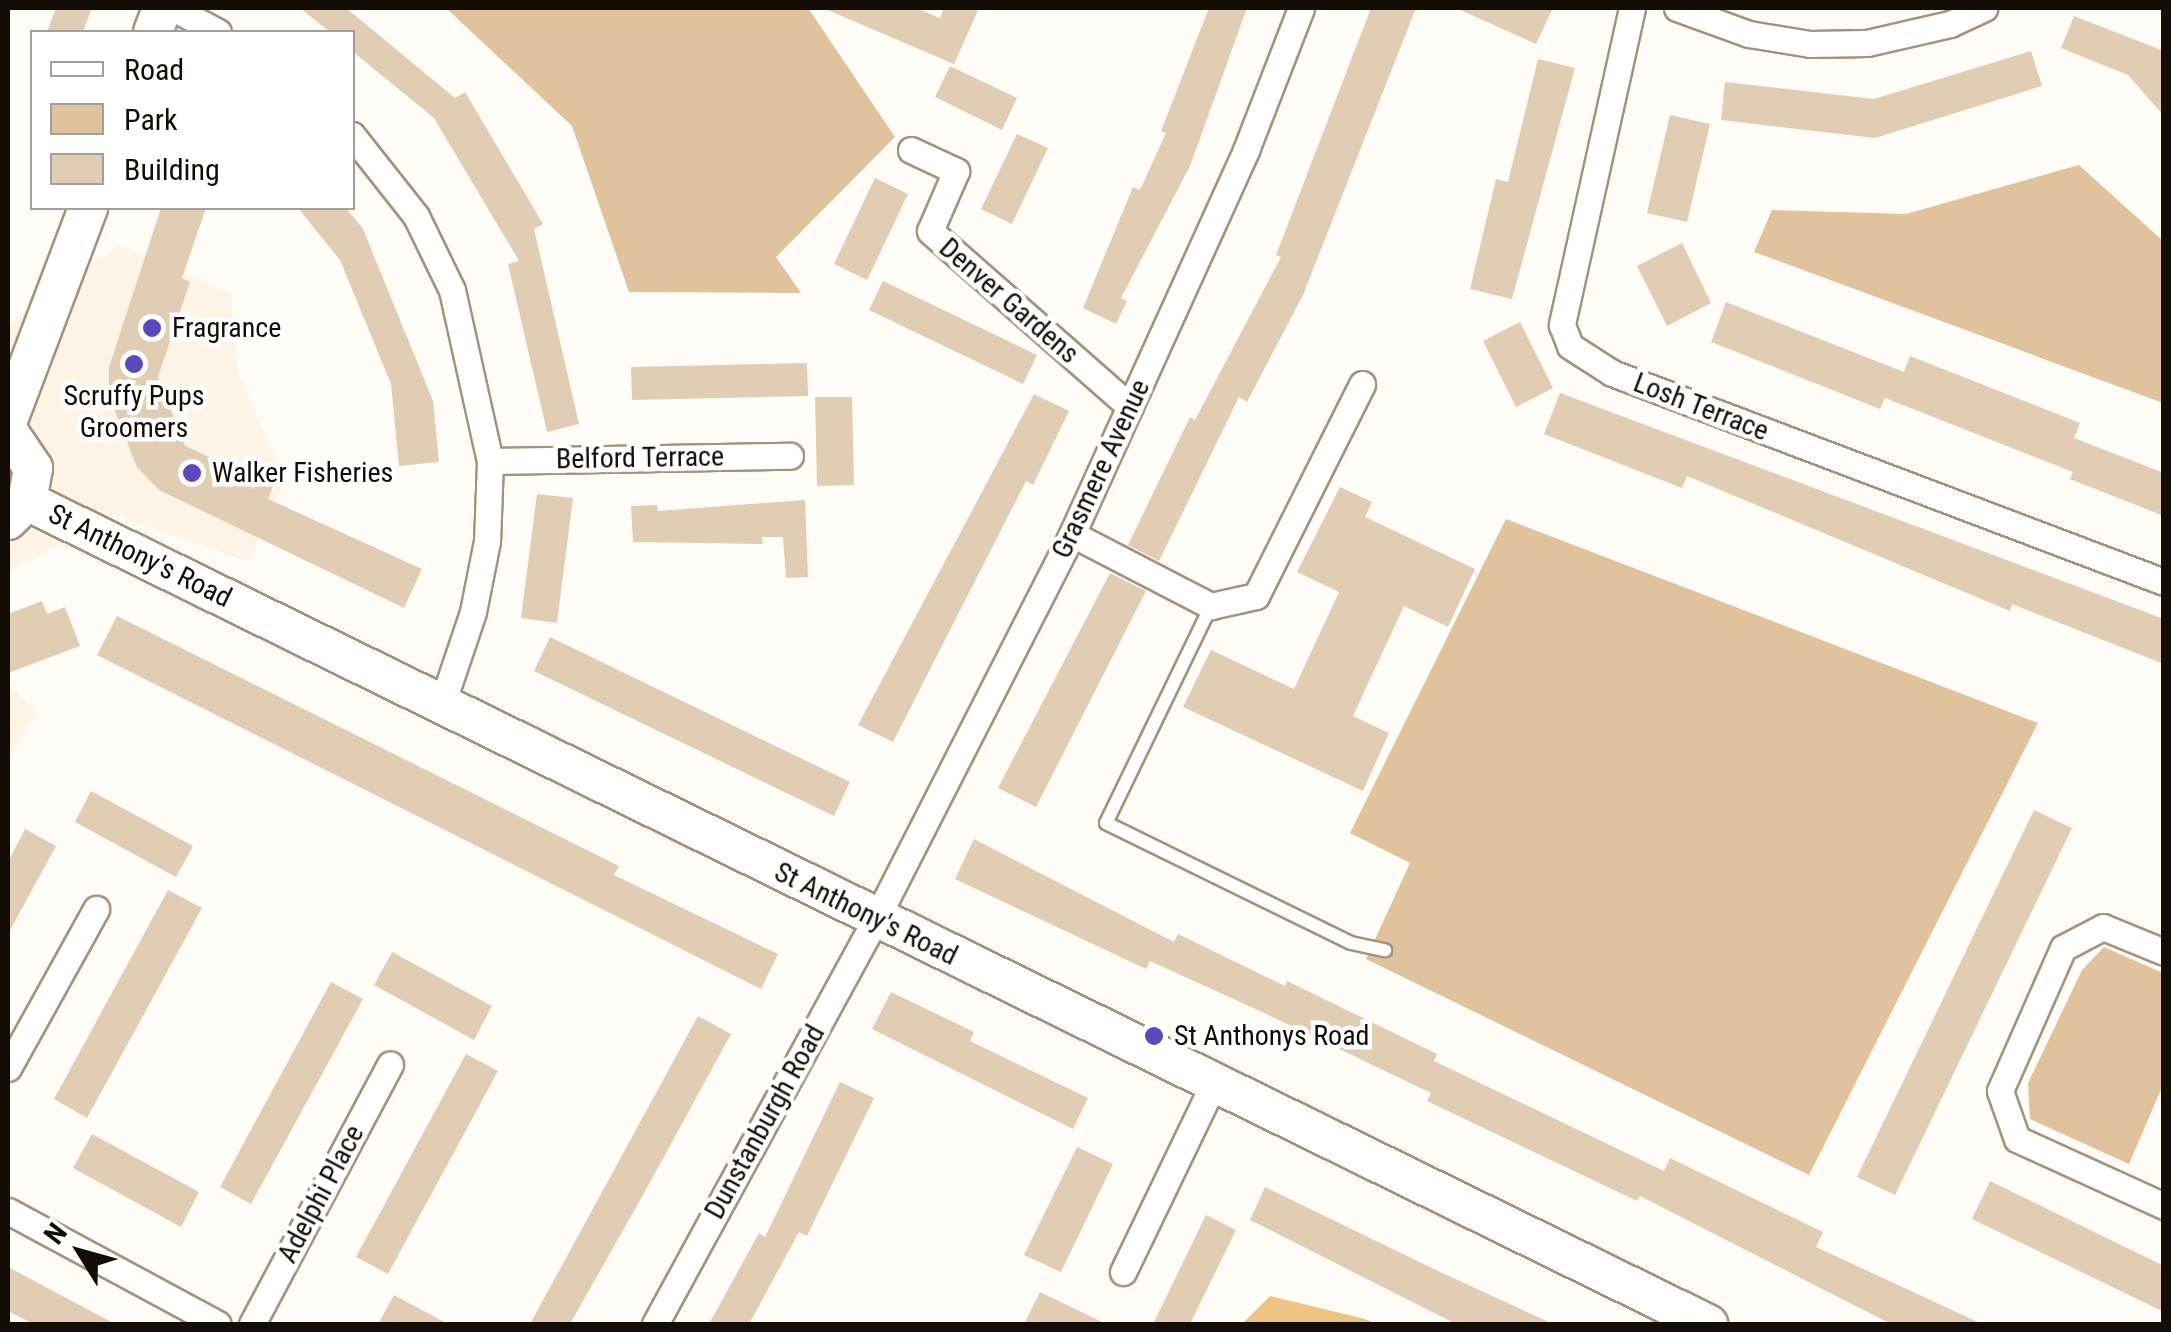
<!DOCTYPE html>
<style>
body{margin:0}
#map{position:relative;width:2171px;height:1332px;overflow:hidden;background:#fffbf6;font-family:"Roboto Condensed",sans-serif}
div>[style]{position:absolute}
.built>*{inset:0;background:#fdf3e6}
.green>*{inset:0;background:#e0c39c}
.forest>*{inset:0;background:#edc386}
.building>*{inset:0;background:#e0cdb4}
.roads{filter:drop-shadow(2px 0 #a4937b) drop-shadow(-2px 0 #a4937b) drop-shadow(0 2px #a4937b) drop-shadow(0 -2px #a4937b)}
.lane>*{height:12px;margin:-6px;padding:0 6px;transform-origin:6px;border-radius:6px;background:#fff}
.street>*{height:25px;margin:-12.5px;padding:0 12.5px;transform-origin:12.5px;border-radius:12.5px;background:#fff}
.secondary>*{height:38px;margin:-19px;padding:0 19px;transform-origin:19px;border-radius:19px;background:#fff}
.dots>*{width:28px;height:28px;translate:-50% -50%;box-sizing:border-box;border:5px solid #fff;border-radius:50%}
span{translate:-50% -50%;white-space:nowrap;text-align:center;line-height:1.15;-webkit-text-stroke:9px #fff;paint-order:stroke}
.street-label{font-size:28px;color:#130d05}
.poi-label{font-size:28px;color:#130d05}
.left{translate:0 -50%;text-align:left}
.frame{position:absolute;inset:0;border:10px solid #130d05;pointer-events:none}
.legend{position:absolute;left:30px;top:30px;width:325px;height:180px;box-sizing:border-box;background:#fff;border:2px solid #a19e9b;margin:0;padding:12px 18px;list-style:none;font-size:30px;color:#130d05}
.legend li{display:flex;align-items:center;gap:20px;height:50px}
.legend b{width:50px;border:2px solid #a19e9b}
.north{position:absolute;left:30px;top:1202px;width:100px;height:100px;-webkit-text-stroke:8px #fff;paint-order:stroke;rotate:307deg;font-size:28px;font-weight:700;line-height:40px;text-align:center;color:#130d05}
.north::after{content:'';display:block;margin:auto;width:35px;height:45px;background:#130d05;clip-path:polygon(50% 0,100% 100%,50% 72%,0 100%)}
</style>
<div id="map">
<div class="built">
<div style="clip-path:polygon(119px 245px,232px 295px,237px 370px,285px 480px,249px 562px,112px 514px,8px 573px,8px 324px)"></div>
<div style="clip-path:polygon(8px 684px,38px 713px,8px 759px)"></div>
</div>
<div class="green">
<div style="clip-path:polygon(446px 8px,808px 8px,895px 137px,776px 257px,801px 293px,629px 292px,572px 126px)"></div>
<div style="clip-path:polygon(2079px 165px,2163px 241px,2163px 403px,1754px 252px,1772px 210px,1906px 214px)"></div>
<div style="clip-path:polygon(1506px 519px,2038px 723px,1809px 1175px,1366px 959px,1410px 863px,1350px 833px)"></div>
<div style="clip-path:polygon(2104px 947px,2163px 973px,2163px 1085px,2129px 1164px,2030px 1119px,2028px 1083px,2082px 970px)"></div>
</div>
<div class="forest">
<div style="clip-path:polygon(1270px 1296px,1365px 1319px,1376px 1324px,1242px 1324px)"></div>
</div>
<div class="building">
<div style="clip-path:polygon(56px 8px,92px 8px,83px 32px,47px 32px)"></div>
<div style="clip-path:polygon(300px 8px,346px 8px,455px 98px,465px 92px,543px 224px,534px 229px,579px 424px,547px 432px,508px 264px,519px 261px,434px 118px,352px 51px,352px 32px,330px 32px)"></div>
<div style="clip-path:polygon(823px 8px,916px 8px,940px 18px,944px 8px,979px 8px,954px 64px)"></div>
<div style="clip-path:polygon(1209px 8px,1247px 8px,1190px 166px,1121px 298px,1127px 301px,1116px 324px,1083px 308px,1133px 187px,1140px 190px,1166px 133px,1161px 131px)"></div>
<div style="clip-path:polygon(1371px 8px,1416px 8px,1303px 295px,1247px 402px,1239px 397px,1159px 561px,1128px 545px,1190px 417px,1195px 420px,1281px 257px,1276px 255px)"></div>
<div style="clip-path:polygon(1456px 8px,1553px 8px,1536px 44px)"></div>
<div style="clip-path:polygon(2074px 16px,2164px 51px,2164px 116px,2128px 75px,2061px 48px)"></div>
<div style="clip-path:polygon(2031px 51px,2042px 86px,1875px 138px,1721px 120px,1725px 82px,1874px 99px)"></div>
<div style="clip-path:polygon(1538px 59px,1575px 68px,1512px 299px,1470px 289px,1496px 179px,1508px 182px)"></div>
<div style="clip-path:polygon(950px 66px,1017px 98px,1002px 130px,935px 97px)"></div>
<div style="clip-path:polygon(1670px 115px,1710px 124px,1687px 222px,1647px 213px)"></div>
<div style="clip-path:polygon(1017px 134px,1048px 148px,1012px 224px,981px 209px)"></div>
<div style="clip-path:polygon(875px 178px,908px 194px,867px 280px,834px 264px)"></div>
<div style="clip-path:polygon(161px 208px,206px 208px,182px 278px,190px 282px,158px 377px,185px 446px,273px 486px,268px 499px,422px 569px,404px 608px,159px 490px,137px 467px,109px 396px,109px 367px)"></div>
<div style="clip-path:polygon(298px 208px,346px 208px,363px 229px,433px 401px,439px 462px,399px 466px,391px 384px,340px 260px)"></div>
<div style="clip-path:polygon(1682px 243px,1711px 303px,1667px 326px,1637px 266px)"></div>
<div style="clip-path:polygon(883px 281px,1037px 355px,1023px 384px,869px 310px)"></div>
<div style="clip-path:polygon(1726px 302px,1904px 372px,1910px 356px,2080px 423px,2074px 438px,2164px 473px,2164px 516px,2070px 479px,2073px 472px,1885px 398px,1880px 409px,1711px 342px)"></div>
<div style="clip-path:polygon(1520px 322px,1553px 388px,1516px 407px,1483px 341px)"></div>
<div style="clip-path:polygon(807px 363px,808px 396px,632px 400px,631px 367px)"></div>
<div style="clip-path:polygon(1560px 393px,2164px 619px,2164px 664px,2012px 604px,2010px 611px,1687px 476px,1682px 488px,1544px 434px)"></div>
<div style="clip-path:polygon(1034px 394px,1069px 411px,1033px 485px,1026px 481px,893px 742px,858px 725px)"></div>
<div style="clip-path:polygon(815px 397px,852px 397px,854px 485px,817px 486px)"></div>
<div style="clip-path:polygon(1340px 487px,1372px 502px,1365px 517px,1475px 569px,1448px 627px,1404px 606px,1353px 716px,1389px 733px,1363px 791px,1183px 707px,1211px 650px,1294px 689px,1339px 592px,1297px 572px)"></div>
<div style="clip-path:polygon(537px 494px,573px 498px,557px 623px,521px 618px)"></div>
<div style="clip-path:polygon(805px 500px,808px 577px,786px 578px,783px 537px,762px 537px,763px 544px,633px 542px,631px 506px,657px 505px,658px 511px)"></div>
<div style="clip-path:polygon(1110px 573px,1146px 591px,1036px 807px,998px 788px)"></div>
<div style="clip-path:polygon(42px 601px,47px 614px,65px 607px,80px 646px,8px 673px,8px 614px)"></div>
<div style="clip-path:polygon(117px 616px,619px 866px,614px 875px,778px 954px,761px 989px,97px 655px)"></div>
<div style="clip-path:polygon(550px 637px,850px 782px,834px 816px,534px 671px)"></div>
<div style="clip-path:polygon(91px 791px,193px 846px,176px 877px,75px 822px)"></div>
<div style="clip-path:polygon(2034px 810px,2072px 828px,1895px 1195px,1857px 1177px)"></div>
<div style="clip-path:polygon(25px 829px,56px 846px,8px 934px,8px 862px)"></div>
<div style="clip-path:polygon(974px 839px,1174px 942px,1178px 934px,1285px 986px,1287px 981px,1437px 1054px,1434px 1061px,1664px 1171px,1670px 1158px,1823px 1232px,1816px 1247px,1982px 1324px,1891px 1324px,1640px 1196px,1637px 1201px,1427px 1101px,1431px 1093px,1262px 1012px,1150px 961px,1146px 969px,955px 879px)"></div>
<div style="clip-path:polygon(168px 890px,202px 908px,87px 1118px,54px 1099px)"></div>
<div style="clip-path:polygon(392px 952px,492px 1006px,474px 1040px,374px 985px)"></div>
<div style="clip-path:polygon(331px 982px,363px 999px,251px 1204px,220px 1187px)"></div>
<div style="clip-path:polygon(891px 992px,974px 1032px,970px 1041px,1088px 1098px,1073px 1129px,872px 1029px)"></div>
<div style="clip-path:polygon(698px 1016px,731px 1034px,648px 1186px,570px 1324px,530px 1324px)"></div>
<div style="clip-path:polygon(466px 1054px,498px 1071px,388px 1274px,356px 1257px)"></div>
<div style="clip-path:polygon(840px 1082px,874px 1098px,807px 1236px,799px 1232px,749px 1324px,709px 1324px,759px 1233px,765px 1237px)"></div>
<div style="clip-path:polygon(92px 1134px,199px 1192px,181px 1227px,73px 1168px)"></div>
<div style="clip-path:polygon(1077px 1147px,1113px 1164px,1061px 1272px,1024px 1255px)"></div>
<div style="clip-path:polygon(1990px 1181px,2164px 1266px,2164px 1312px,1972px 1219px)"></div>
<div style="clip-path:polygon(1265px 1187px,1438px 1271px,1553px 1324px,1456px 1324px,1250px 1220px)"></div>
<div style="clip-path:polygon(1206px 1215px,1236px 1230px,1190px 1324px,1153px 1324px)"></div>
<div style="clip-path:polygon(8px 1267px,115px 1324px,33px 1324px,8px 1311px)"></div>
<div style="clip-path:polygon(1040px 1292px,1106px 1324px,1024px 1324px)"></div>
<div style="clip-path:polygon(394px 1295px,448px 1324px,378px 1324px)"></div>
</div>
<div class="roads">
<div class="lane">
<div style="left:1211px;top:606px;width:241px;rotate:115.8deg"></div>
<div style="left:1106px;top:823px;width:273px;rotate:26.1deg"></div>
<div style="left:1351px;top:943px;width:35px;rotate:12deg"></div>
</div>
<div class="street">
<div style="left:173px;top:8px;width:51px;rotate:28.1deg"></div>
<div style="left:1632px;top:8px;width:325px;rotate:102.5deg"></div>
<div style="left:1562px;top:325px;width:22px;rotate:69deg"></div>
<div style="left:1570px;top:346px;width:50px;rotate:32.7deg"></div>
<div style="left:1612px;top:373px;width:590px;rotate:20.74deg"></div>
<div style="left:1677px;top:8px;width:77px;rotate:19.9deg"></div>
<div style="left:1749px;top:34px;width:62px;rotate:9.3deg"></div>
<div style="left:1810px;top:44px;width:57px;rotate:-1deg"></div>
<div style="left:1867px;top:43px;width:85px;rotate:-12.9deg"></div>
<div style="left:1950px;top:24px;width:38px;rotate:-25deg"></div>
<div style="left:352px;top:135px;width:103px;rotate:51.7deg"></div>
<div style="left:416px;top:216px;width:82px;rotate:64.1deg"></div>
<div style="left:452px;top:290px;width:175px;rotate:77.5deg"></div>
<div style="left:490px;top:461px;width:80px;rotate:92.1deg"></div>
<div style="left:487px;top:541px;width:72px;rotate:101.2deg"></div>
<div style="left:473px;top:612px;width:100px;rotate:108.6deg"></div>
<div style="left:911px;top:150px;width:50px;rotate:25deg"></div>
<div style="left:956px;top:171px;width:65px;rotate:113.4deg"></div>
<div style="left:930px;top:231px;width:266px;rotate:41.3deg"></div>
<div style="left:490px;top:461px;width:300px;rotate:-1deg"></div>
<div style="left:1072px;top:534px;width:157px;rotate:27.4deg"></div>
<div style="left:1211px;top:606px;width:46px;rotate:-12.5deg"></div>
<div style="left:1256px;top:596px;width:237px;rotate:-63.4deg"></div>
<div style="left:2164px;top:952px;width:66px;rotate:-157.7deg"></div>
<div style="left:2103px;top:927px;width:45px;rotate:152.3deg"></div>
<div style="left:2063px;top:948px;width:156px;rotate:113.8deg"></div>
<div style="left:2000px;top:1091px;width:51px;rotate:70.5deg"></div>
<div style="left:2017px;top:1139px;width:162px;rotate:24.5deg"></div>
<div style="left:8px;top:1068px;width:182px;rotate:-61deg"></div>
<div style="left:8px;top:1211px;width:238px;rotate:28.3deg"></div>
<div style="left:1123px;top:1272px;width:210px;rotate:-64.3deg"></div>
<div style="left:252px;top:1324px;width:294px;rotate:-62deg"></div>
<div style="left:655px;top:1324px;width:461px;rotate:-61.4deg"></div>
<div style="left:876px;top:919px;width:432px;rotate:-63deg"></div>
<div style="left:1072px;top:534px;width:422px;rotate:-65.6deg"></div>
<div style="left:1246px;top:150px;width:152px;rotate:-68.8deg"></div>
</div>
<div class="secondary">
<div style="left:153px;top:32px;width:26px;rotate:-69deg"></div>
<div style="left:8px;top:420px;width:227px;rotate:-69.3deg"></div>
<div style="left:8px;top:431px;width:45px;rotate:56deg"></div>
<div style="left:33px;top:468px;width:34px;rotate:100deg"></div>
<div style="left:27px;top:501px;width:27px;rotate:135deg"></div>
<div style="left:27px;top:501px;width:1872px;rotate:26.09deg"></div>
</div>
</div>
<div class="dots">
<div style="left:152px;top:328px;background:#5d47bf"></div>
<div style="left:134px;top:364px;background:#5d47bf"></div>
<div style="left:192px;top:473px;background:#5d47bf"></div>
<div style="left:1154px;top:1036px;background:#5d47bf"></div>
</div>
<div class="street-label">
<span style="left:1009px;top:301px;rotate:41deg">Denver Gardens</span>
<span style="left:1701px;top:407px;rotate:21deg">Losh Terrace</span>
<span style="left:640px;top:458px;rotate:-1deg">Belford Terrace</span>
<span style="left:1101px;top:469px;rotate:-65deg">Grasmere Avenue</span>
<span style="left:140px;top:556px;rotate:26deg">St Anthony's Road</span>
<span style="left:866px;top:914px;rotate:26deg">St Anthony's Road</span>
<span style="left:765px;top:1122px;rotate:-61deg">Dunstanburgh Road</span>
<span style="left:321px;top:1194px;rotate:-62deg">Adelphi Place</span>
</div>
<div class="poi-label">
<span class="left" style="left:172px;top:328px">Fragrance</span>
<span style="left:134px;top:412px">Scruffy Pups<br>Groomers</span>
<span class="left" style="left:212px;top:473px">Walker Fisheries</span>
<span class="left" style="left:1174px;top:1036px">St Anthonys Road</span>
</div>
<div class="frame"></div>
<ul class="legend">
<li><b style="height:12px;background:#fff"></b>Road</li>
<li><b style="height:28px;background:#e0c39c"></b>Park</li>
<li><b style="height:28px;background:#e0cdb4"></b>Building</li>
</ul>
<div class="north">N</div>
</div>
